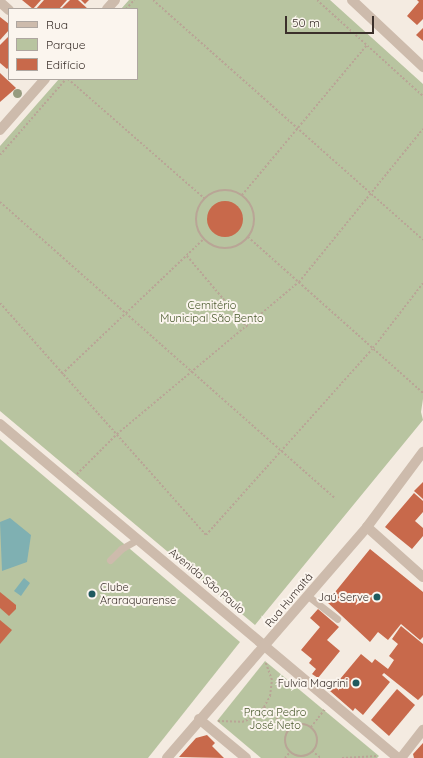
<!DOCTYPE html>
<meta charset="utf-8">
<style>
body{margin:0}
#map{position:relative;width:423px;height:758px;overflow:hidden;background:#f4ebe1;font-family:Quicksand,sans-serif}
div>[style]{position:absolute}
.green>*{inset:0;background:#b8c4a0}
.water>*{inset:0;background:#7fb0b2}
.building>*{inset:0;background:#c8694b}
.round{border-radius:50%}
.path>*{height:2px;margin-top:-1px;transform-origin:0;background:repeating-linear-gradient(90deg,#b9a596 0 2px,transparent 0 4px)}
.path>.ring{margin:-1px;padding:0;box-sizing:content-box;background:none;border:2px solid #b9a596;border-radius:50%}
.service>*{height:7px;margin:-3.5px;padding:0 3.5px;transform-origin:3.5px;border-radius:3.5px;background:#cdbbac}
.minor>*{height:10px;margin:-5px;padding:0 5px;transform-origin:5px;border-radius:5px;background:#cdbbac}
.trees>*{width:9px;height:9px;margin:-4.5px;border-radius:50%;background:#969b7f}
.dots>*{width:11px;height:11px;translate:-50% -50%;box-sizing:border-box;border:2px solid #fbf5ee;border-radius:50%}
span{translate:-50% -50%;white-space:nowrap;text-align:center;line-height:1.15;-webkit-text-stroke:4px #fbf5ee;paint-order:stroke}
.park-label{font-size:11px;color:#4a5a2e}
.street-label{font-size:11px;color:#3b302b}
.poi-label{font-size:11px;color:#3b302b}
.left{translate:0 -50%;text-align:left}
.right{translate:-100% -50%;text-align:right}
.legend{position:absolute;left:8px;top:8px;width:130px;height:72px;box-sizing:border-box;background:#fbf5ee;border:1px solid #aea6a0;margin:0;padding:5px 7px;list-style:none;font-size:12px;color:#3b302b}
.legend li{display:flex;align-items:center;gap:8px;height:20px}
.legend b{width:20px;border:1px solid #aea6a0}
.scale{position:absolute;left:285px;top:16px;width:89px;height:18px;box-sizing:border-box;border:2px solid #3b302b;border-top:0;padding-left:5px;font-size:12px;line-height:14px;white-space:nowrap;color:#3b302b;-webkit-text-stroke:3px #fbf5ee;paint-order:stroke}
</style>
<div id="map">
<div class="green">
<div style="clip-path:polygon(129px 0,330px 0,423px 84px,423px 399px,421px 412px,423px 420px,255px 625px,0 411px,0 146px,59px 79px,137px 79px,137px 9px,121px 9px)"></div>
<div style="clip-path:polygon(0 439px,240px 642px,148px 758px,0 758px)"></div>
<div style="clip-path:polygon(265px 661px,379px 756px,377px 758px,261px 758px,217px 721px)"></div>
</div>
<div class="water">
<div style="clip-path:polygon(10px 518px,31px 535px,27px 562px,2px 571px,0 522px)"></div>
<div style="clip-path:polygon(24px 578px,30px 583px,21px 596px,14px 591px)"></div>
</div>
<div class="building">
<div style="clip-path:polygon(22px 0,41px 0,33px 9px)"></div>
<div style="clip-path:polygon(44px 0,67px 0,59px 9px,36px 9px)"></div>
<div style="clip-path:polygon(70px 0,78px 0,88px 9px,61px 9px)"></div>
<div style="clip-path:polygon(81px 0,89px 0,85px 4px)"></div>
<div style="clip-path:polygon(417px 0,423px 0,423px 19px,417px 25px,407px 16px,419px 2px)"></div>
<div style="clip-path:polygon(0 17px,9px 24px,9px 30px,0 40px)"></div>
<div style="clip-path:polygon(423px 28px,423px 41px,416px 35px)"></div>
<div style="clip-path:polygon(9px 36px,9px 67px,7px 69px,0 63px,0 45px)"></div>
<div style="clip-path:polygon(0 73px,16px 88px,0 102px)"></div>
<div class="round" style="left:207px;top:201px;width:36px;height:36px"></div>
<div style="clip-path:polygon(423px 482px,423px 499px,414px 491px)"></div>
<div style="clip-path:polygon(414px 493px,423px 501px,423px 512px,415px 521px,423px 528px,423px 536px,412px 549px,385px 527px)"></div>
<div style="clip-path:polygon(370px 549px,423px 592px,423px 637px,420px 640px,401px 624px,388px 640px,378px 632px,370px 642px,327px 602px)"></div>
<div style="clip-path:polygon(0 592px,16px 605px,16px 609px,9px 616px,0 608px)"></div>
<div style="clip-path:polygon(318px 609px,339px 627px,327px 640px,340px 651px,318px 678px,312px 674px,316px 669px,309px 663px,312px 659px,301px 650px,320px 627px,310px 618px)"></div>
<div style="clip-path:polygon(0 620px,12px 630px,0 644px)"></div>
<div style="clip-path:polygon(401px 626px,423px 644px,423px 695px,418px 700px,384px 673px,382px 675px,390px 682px,363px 715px,355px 708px,353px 711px,330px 691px,361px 654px,372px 663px,375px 659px,388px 669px,394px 660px,389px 656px,398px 644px,392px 639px)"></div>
<div style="clip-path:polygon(397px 689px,415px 705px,389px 736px,371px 720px)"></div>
<div style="clip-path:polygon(207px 735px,215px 743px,212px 746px,224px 758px,179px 757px,196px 738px)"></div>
<div style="clip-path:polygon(423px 743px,423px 758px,414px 758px,413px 754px)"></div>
</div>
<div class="path">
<div style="left:153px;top:0;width:361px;rotate:41.6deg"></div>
<div style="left:317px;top:0;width:143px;rotate:42.2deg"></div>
<div style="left:126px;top:9px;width:12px;rotate:-48deg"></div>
<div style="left:68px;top:79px;width:181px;rotate:41.2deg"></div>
<div style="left:0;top:155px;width:101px;rotate:-49deg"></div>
<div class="ring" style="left:196px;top:190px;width:56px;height:56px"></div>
<div style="left:242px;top:195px;width:195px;rotate:-50.2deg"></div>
<div style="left:0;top:202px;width:448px;rotate:41.5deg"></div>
<div style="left:248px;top:237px;width:234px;rotate:41.7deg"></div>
<div style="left:187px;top:256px;width:93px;rotate:49.8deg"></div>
<div style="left:0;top:303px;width:310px;rotate:48.4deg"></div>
<div style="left:206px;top:535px;width:251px;rotate:-48.2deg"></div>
<div style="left:373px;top:348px;width:82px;rotate:-52.4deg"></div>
<div style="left:62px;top:374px;width:196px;rotate:-43.6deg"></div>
<div style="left:77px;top:474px;width:57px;rotate:-45deg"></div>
<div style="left:117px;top:434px;width:237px;rotate:-39.9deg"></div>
<div style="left:299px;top:282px;width:197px;rotate:-51deg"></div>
<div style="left:264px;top:707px;width:33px;rotate:41deg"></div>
<div style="left:218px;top:721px;width:24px;rotate:2deg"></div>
<div style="left:242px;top:722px;width:14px;rotate:-21deg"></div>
<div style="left:255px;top:717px;width:13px;rotate:-48deg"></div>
<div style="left:264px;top:707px;width:13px;rotate:-61deg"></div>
<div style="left:270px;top:696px;width:16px;rotate:-83deg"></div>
<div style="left:272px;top:680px;width:20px;rotate:-110deg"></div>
<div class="ring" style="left:285px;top:724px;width:30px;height:30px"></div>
<div style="left:311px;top:727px;width:23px;rotate:-52deg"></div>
<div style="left:312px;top:751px;width:11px;rotate:38deg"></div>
<div style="left:285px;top:758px;width:8px;rotate:-50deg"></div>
<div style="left:342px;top:758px;width:36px;rotate:-3deg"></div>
</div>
<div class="service">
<div style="left:110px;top:560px;width:16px;rotate:-45deg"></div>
<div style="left:121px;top:549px;width:20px;rotate:-30deg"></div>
<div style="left:308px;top:596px;width:37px;rotate:38deg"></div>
</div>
<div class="minor">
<div style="left:352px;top:0;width:98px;rotate:43.3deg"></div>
<div style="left:0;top:2px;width:12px;rotate:42deg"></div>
<div style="left:107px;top:9px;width:12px;rotate:-48deg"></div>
<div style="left:0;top:130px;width:68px;rotate:-48.6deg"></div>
<div style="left:0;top:424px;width:520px;rotate:40deg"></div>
<div style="left:367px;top:527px;width:75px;rotate:41.8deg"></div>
<div style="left:199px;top:719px;width:61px;rotate:39.7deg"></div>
<div style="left:167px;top:758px;width:306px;rotate:-49.1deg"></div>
<div style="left:367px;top:527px;width:94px;rotate:-53.3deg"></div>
<div style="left:401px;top:758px;width:36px;rotate:-52deg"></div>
</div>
<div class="trees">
<div style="left:17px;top:93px"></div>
</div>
<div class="dots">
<div style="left:92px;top:594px;background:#1f5a5e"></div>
<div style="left:377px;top:597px;background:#1f5a5e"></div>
<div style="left:356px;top:683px;background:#1f5a5e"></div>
</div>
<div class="park-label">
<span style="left:212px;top:312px">Cemitério<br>Municipal São Bento</span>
<span style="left:275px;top:719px">Praça Pedro<br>José Neto</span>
</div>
<div class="street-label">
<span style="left:207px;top:581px;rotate:40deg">Avenida São Paulo</span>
<span style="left:289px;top:600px;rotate:-50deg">Rua Humaitá</span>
</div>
<div class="poi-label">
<span class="left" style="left:100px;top:594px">Clube<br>Araraquarense</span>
<span class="right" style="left:369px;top:597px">Jaú Serve</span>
<span class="right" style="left:348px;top:683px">Fulvia Magrini</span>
</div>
<ul class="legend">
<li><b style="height:5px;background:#cdbbac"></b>Rua</li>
<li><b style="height:11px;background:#b8c4a0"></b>Parque</li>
<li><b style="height:11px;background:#c8694b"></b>Edifício</li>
</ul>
<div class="scale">50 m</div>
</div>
